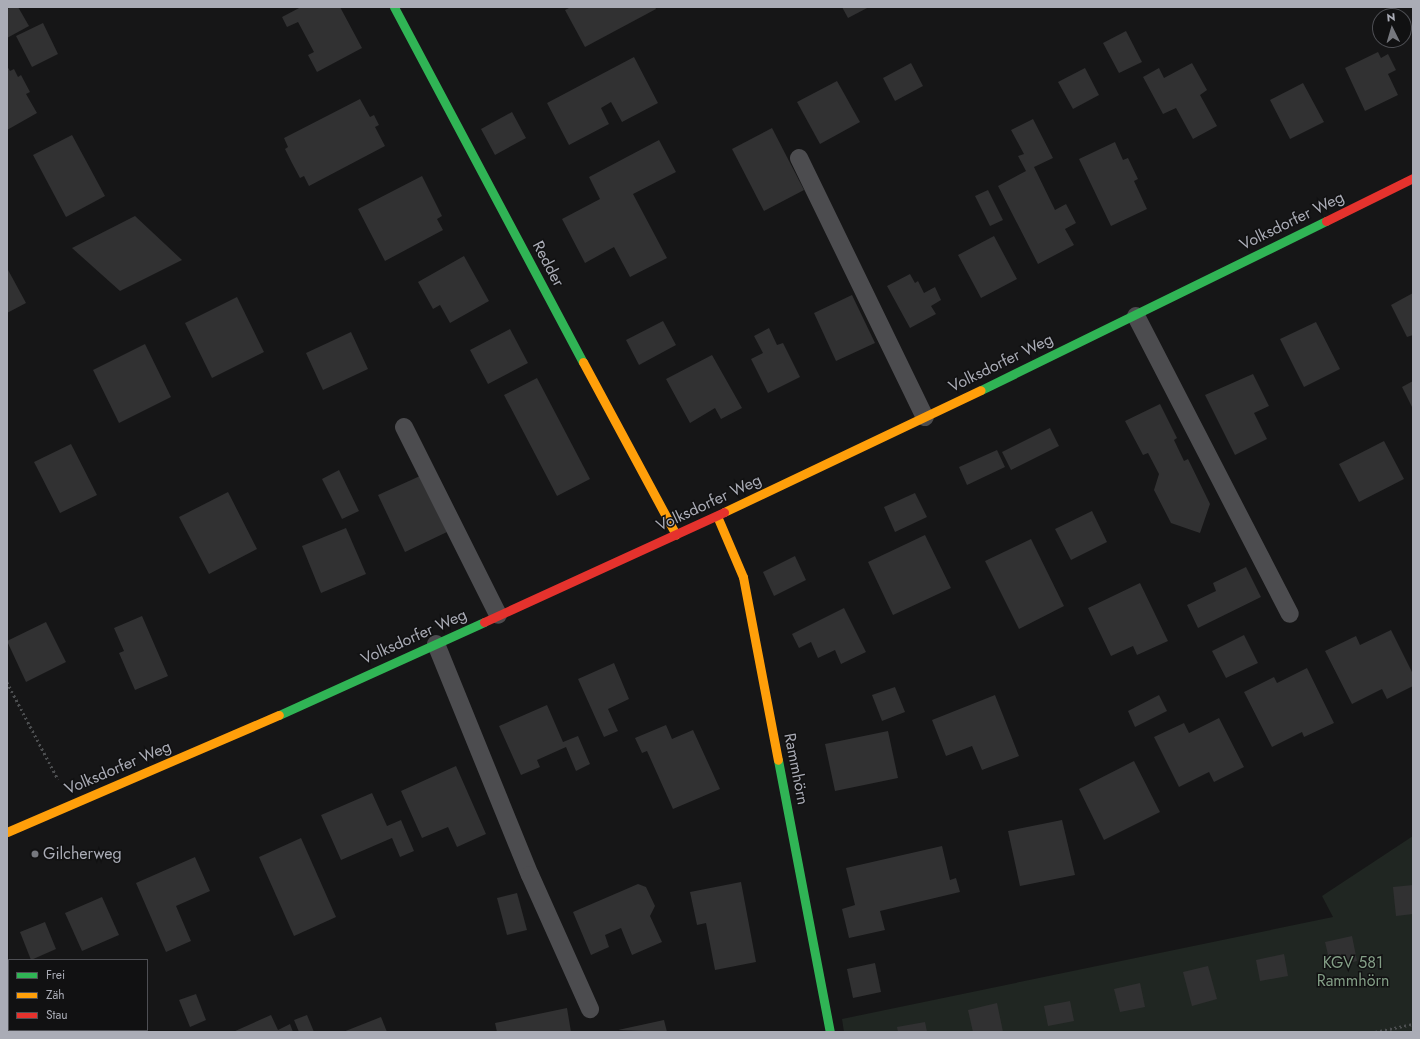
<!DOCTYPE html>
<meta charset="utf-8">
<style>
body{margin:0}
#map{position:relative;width:1420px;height:1039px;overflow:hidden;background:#161617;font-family:Jost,sans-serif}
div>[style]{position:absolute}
.green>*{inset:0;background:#202622}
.building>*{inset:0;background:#313132}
.path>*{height:2.5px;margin-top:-1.25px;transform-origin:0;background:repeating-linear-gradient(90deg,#4c4e50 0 2px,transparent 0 5px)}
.lane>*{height:18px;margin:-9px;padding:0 9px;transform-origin:9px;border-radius:9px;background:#4c4c4f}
.fast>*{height:9px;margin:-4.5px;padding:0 4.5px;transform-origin:4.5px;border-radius:4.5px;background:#30b455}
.slow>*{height:9px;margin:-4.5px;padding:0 4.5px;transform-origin:4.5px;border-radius:4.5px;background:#ff9f0a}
.jam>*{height:9px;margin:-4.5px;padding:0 4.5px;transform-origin:4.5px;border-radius:4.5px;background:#e5322d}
.dots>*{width:11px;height:11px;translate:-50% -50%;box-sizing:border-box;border:2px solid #111112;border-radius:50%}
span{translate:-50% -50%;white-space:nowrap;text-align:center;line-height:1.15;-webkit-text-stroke:3px #111112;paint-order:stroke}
.street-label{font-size:16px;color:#aaacb6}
.poi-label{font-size:16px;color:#aaacb6}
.left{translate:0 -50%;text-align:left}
.park-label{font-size:16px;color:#839e86}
.frame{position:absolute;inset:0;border:8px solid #aaacb6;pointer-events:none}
.legend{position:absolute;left:8px;top:959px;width:140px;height:72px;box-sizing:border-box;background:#111112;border:1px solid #4e4f54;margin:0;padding:5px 7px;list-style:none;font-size:12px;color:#aaacb6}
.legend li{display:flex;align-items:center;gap:8px;height:20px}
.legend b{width:20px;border:1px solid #4e4f54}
.north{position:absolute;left:1372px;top:8px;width:40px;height:40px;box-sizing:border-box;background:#111112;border:1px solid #4e4f54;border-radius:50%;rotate:355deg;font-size:11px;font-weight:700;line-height:16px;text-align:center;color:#aaacb6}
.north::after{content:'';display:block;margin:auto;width:14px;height:18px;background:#76787e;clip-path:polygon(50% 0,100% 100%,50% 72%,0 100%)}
</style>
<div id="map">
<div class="green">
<div style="clip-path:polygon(1413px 836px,1413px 1032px,844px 1032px,842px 1019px,1333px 917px,1322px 896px)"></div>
</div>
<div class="building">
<div style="clip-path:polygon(11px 7px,18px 7px,29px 26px,7px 38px,7px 9px)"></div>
<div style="clip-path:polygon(301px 7px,340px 7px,362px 48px,317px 72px,308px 55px,314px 52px,298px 22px,287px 27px,282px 17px)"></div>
<div style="clip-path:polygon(571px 7px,655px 7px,656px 9px,585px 47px,565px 10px)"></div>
<div style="clip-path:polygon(842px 7px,869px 7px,848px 18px)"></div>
<div style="clip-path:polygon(43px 23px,58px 54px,32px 67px,16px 36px)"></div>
<div style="clip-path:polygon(1126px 31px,1142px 62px,1119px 73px,1103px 43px)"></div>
<div style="clip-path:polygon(1378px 52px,1381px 58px,1388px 54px,1396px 70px,1388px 74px,1398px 95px,1365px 111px,1345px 68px)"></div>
<div style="clip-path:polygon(634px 57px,658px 103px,622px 122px,611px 102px,601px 108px,609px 124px,569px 145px,547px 103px)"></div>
<div style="clip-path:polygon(911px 63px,923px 86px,895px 101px,883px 78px)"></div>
<div style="clip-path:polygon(1192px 63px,1207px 90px,1200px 95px,1217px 126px,1193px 139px,1176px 108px,1163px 114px,1143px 77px,1159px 68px,1164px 78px)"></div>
<div style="clip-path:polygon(7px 66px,10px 71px,14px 69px,18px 77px,21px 75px,30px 92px,26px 94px,37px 113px,7px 130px)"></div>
<div style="clip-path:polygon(1085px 68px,1099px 95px,1073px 109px,1058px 82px)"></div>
<div style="clip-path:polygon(837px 81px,860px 122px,820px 144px,797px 102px)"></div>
<div style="clip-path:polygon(1303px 83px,1324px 122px,1290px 139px,1270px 100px)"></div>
<div style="clip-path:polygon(360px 99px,370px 117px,374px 115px,379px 125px,375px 127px,385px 146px,309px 186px,304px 176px,300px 178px,292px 163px,285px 149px,288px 147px,284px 138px)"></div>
<div style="clip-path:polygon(512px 112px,526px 138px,495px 155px,481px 129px)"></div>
<div style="clip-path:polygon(1033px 119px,1053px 158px,1034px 167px,1055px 210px,1066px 204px,1076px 223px,1065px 229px,1074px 245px,1038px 264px,998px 186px,1026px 171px,1018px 156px,1024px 154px,1011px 130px)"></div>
<div style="clip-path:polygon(772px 128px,804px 190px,764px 211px,732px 149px)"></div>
<div style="clip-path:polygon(72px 135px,105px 196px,66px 217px,33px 155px)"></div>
<div style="clip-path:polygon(659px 140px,676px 172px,633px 194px,667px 258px,630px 277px,614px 247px,585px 263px,562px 219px,600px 199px,589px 177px)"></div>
<div style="clip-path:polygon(1115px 142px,1123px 160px,1128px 158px,1138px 179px,1134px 181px,1147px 209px,1111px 226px,1079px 159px)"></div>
<div style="clip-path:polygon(422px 176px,442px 216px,437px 219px,443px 230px,385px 261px,358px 209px)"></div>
<div style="clip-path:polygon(988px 190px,1003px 220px,990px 226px,975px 196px)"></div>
<div style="clip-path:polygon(135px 216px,182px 260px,120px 291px,72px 248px)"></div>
<div style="clip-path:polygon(994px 236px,1017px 279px,981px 298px,958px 255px)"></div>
<div style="clip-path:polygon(464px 256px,489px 301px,450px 323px,440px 305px,433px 309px,418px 282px)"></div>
<div style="clip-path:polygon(7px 268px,26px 303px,7px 313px)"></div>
<div style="clip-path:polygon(910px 274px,915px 283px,918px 281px,924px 293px,935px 287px,941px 300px,931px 306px,936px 314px,910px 328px,887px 286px)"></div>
<div style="clip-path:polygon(1413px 293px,1413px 335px,1407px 337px,1391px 305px)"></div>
<div style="clip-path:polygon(852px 295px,875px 343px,836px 361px,814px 313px)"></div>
<div style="clip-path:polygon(237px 297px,264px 352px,212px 378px,185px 323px)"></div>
<div style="clip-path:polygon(663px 321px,676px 345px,639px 365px,626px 340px)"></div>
<div style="clip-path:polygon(1316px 322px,1340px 369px,1304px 387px,1280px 339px)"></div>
<div style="clip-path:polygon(769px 328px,777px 345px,783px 343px,800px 377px,768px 393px,751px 359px,763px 353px,754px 336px)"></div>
<div style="clip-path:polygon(510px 329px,528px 363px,488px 384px,470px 350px)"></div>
<div style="clip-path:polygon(351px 332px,368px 369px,323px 390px,306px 353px)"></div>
<div style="clip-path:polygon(145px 344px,171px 397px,119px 423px,93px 370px)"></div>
<div style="clip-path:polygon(712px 355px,742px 408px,721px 419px,715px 408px,690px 423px,666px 379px)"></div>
<div style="clip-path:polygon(1253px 374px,1269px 406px,1254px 413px,1267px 439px,1235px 455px,1205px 395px)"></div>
<div style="clip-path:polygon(537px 378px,590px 479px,557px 496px,504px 395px)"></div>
<div style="clip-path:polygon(1413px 381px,1413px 409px,1402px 387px)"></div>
<div style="clip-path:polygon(1160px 404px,1177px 438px,1174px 440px,1184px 461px,1188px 459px,1210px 504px,1200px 533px,1171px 523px,1154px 490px,1159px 474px,1148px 453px,1143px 455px,1125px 421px)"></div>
<div style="clip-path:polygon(1050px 428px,1059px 446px,1011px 470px,1002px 452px)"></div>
<div style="clip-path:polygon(1384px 441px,1404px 479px,1359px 502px,1339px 464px)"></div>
<div style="clip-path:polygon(71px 444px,97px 495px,60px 513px,34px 462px)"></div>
<div style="clip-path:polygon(997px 450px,1005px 467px,967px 485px,959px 467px)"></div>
<div style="clip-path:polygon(339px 470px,359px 511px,342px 519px,322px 479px)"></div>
<div style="clip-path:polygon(420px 476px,447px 532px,405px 552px,378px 495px)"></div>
<div style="clip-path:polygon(228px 492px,257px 549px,209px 574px,179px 517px)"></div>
<div style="clip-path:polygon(915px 493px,927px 517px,895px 532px,884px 507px)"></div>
<div style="clip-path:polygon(1092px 511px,1107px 542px,1071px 560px,1055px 529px)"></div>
<div style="clip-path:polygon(346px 528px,366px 574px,321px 593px,302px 546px)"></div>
<div style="clip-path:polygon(925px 535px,951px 588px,893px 615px,868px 562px)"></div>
<div style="clip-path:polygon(1031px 539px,1064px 606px,1019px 629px,985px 561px)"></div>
<div style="clip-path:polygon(795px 556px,806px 580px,774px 596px,763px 572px)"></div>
<div style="clip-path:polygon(1246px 567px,1261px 597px,1198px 628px,1187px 605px,1216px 591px,1213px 583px)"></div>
<div style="clip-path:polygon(1140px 583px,1168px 641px,1137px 655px,1133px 646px,1111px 656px,1088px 608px)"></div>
<div style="clip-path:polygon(844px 608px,866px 652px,841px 664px,835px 650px,818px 658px,811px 642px,799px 648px,792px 634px)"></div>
<div style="clip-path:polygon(142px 616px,168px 676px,135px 690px,119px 653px,124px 651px,114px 628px)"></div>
<div style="clip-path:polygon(46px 622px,66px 662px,26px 682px,7px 641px)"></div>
<div style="clip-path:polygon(1391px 630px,1413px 674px,1413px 686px,1387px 699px,1382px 689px,1352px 704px,1325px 651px,1356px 636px,1360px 645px)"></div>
<div style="clip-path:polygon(1244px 635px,1258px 663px,1226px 678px,1212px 651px)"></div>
<div style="clip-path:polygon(614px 663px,629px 699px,608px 709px,618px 731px,604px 737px,578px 679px)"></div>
<div style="clip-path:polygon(1307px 668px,1334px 723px,1304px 737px,1302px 732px,1272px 747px,1244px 692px,1274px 677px,1277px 683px)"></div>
<div style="clip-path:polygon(895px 687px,905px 712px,882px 721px,872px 695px)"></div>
<div style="clip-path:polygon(995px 695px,1019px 756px,982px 770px,972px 746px,946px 756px,932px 720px)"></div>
<div style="clip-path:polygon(1159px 695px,1167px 711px,1135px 727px,1128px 711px)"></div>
<div style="clip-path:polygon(547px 705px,563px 742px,578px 736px,590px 764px,576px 771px,566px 747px,537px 760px,540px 767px,521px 775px,499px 726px)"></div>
<div style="clip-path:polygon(1219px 718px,1244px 767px,1214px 782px,1209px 772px,1179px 787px,1154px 737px,1184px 723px,1189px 733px)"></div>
<div style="clip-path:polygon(666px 725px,672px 739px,693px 730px,720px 789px,673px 809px,647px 751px,642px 753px,635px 738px)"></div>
<div style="clip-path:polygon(888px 731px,898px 778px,835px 791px,825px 744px)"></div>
<div style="clip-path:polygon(1134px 761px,1160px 812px,1104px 840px,1079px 789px)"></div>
<div style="clip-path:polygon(456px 766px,486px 834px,457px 847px,448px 827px,422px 838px,401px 791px)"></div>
<div style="clip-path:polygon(372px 793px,387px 826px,401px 820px,414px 851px,400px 857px,392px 838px,341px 860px,321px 815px)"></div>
<div style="clip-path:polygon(1062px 820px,1075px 875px,1020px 886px,1008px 831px)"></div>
<div style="clip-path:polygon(301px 838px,336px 917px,294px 936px,259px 857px)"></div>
<div style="clip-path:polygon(942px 846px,950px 880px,956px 878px,960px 892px,880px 911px,885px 930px,849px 938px,842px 909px,855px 905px,846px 868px)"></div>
<div style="clip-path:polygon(195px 857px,210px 891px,176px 906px,191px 941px,166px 952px,136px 883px)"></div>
<div style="clip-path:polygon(741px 882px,756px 962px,715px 970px,706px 923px,697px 925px,690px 892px)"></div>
<div style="clip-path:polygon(638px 884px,646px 887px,655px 906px,650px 916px,662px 942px,632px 955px,621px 928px,605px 935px,609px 947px,591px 955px,573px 912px)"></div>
<div style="clip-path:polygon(1413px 885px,1413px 914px,1396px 916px,1393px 887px)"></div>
<div style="clip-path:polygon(517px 893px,527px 930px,507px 935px,497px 898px)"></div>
<div style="clip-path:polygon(102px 897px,119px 935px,82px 951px,65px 913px)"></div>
<div style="clip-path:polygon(45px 922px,56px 949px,31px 960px,20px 932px)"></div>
<div style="clip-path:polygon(1352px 936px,1357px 961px,1331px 967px,1325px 942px)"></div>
<div style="clip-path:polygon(1284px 954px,1288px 976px,1260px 981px,1256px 960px)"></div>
<div style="clip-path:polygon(875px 963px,881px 992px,853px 998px,847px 969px)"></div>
<div style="clip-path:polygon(1208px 966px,1217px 999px,1192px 1006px,1183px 972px)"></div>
<div style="clip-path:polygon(1140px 983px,1145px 1007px,1120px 1012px,1114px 989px)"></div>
<div style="clip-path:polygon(196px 994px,206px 1020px,190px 1027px,179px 1000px)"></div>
<div style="clip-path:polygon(1070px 1001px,1074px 1021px,1048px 1026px,1044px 1006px)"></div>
<div style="clip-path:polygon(997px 1003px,1003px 1032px,973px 1032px,968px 1010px)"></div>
<div style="clip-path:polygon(567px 1008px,571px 1032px,497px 1032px,495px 1023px)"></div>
<div style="clip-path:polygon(271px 1015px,278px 1030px,290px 1024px,293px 1032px,233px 1032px)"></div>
<div style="clip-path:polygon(307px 1015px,314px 1032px,299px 1032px,294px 1020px)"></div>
<div style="clip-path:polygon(381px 1017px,387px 1032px,343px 1032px)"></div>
<div style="clip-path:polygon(664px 1020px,667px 1032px,618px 1030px)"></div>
<div style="clip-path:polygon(925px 1022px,927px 1032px,898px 1032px,897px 1027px)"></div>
</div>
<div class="path">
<div style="left:7px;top:682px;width:110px;rotate:62.3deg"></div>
<div style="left:1375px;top:1032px;width:39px;rotate:-12deg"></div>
</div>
<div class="lane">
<div style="left:799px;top:158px;width:288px;rotate:64.1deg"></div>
<div style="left:1136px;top:316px;width:335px;rotate:62.7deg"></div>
<div style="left:404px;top:427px;width:210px;rotate:63.4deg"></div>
<div style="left:436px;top:644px;width:249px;rotate:67.9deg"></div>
<div style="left:530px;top:875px;width:147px;rotate:65.9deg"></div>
</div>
<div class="fast">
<div style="left:394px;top:7px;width:402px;rotate:62deg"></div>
<div style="left:981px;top:390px;width:384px;rotate:-26.1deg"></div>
<div style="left:279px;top:715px;width:225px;rotate:-24.4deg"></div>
<div style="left:778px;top:760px;width:277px;rotate:79.2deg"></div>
</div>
<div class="slow">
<div style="left:583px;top:362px;width:196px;rotate:61.7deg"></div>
<div style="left:724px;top:512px;width:284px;rotate:-25.4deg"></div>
<div style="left:717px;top:516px;width:66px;rotate:66.9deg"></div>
<div style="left:743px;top:577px;width:186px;rotate:79.2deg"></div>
<div style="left:7px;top:832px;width:296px;rotate:-23.3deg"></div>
</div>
<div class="jam">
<div style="left:1326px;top:221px;width:97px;rotate:-26.3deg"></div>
<div style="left:484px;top:622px;width:264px;rotate:-24.6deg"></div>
</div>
<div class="dots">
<div style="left:35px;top:854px;background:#76787e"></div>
</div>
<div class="street-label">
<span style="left:1292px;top:221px;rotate:-26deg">Volksdorfer Weg</span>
<span style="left:548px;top:264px;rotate:62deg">Redder</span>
<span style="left:1001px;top:363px;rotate:-26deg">Volksdorfer Weg</span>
<span style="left:709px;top:503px;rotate:-25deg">Volksdorfer Weg</span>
<span style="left:414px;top:637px;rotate:-24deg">Volksdorfer Weg</span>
<span style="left:118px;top:768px;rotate:-23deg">Volksdorfer Weg</span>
<span style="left:796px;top:769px;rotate:79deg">Rammhörn</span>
</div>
<div class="poi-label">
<span class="left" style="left:43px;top:854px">Gilcherweg</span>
</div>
<div class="park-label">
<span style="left:1353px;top:972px">KGV 581<br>Rammhörn</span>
</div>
<div class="frame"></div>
<ul class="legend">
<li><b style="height:5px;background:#30b455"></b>Frei</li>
<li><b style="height:5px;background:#ff9f0a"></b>Zäh</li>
<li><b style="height:5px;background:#e5322d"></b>Stau</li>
</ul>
<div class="north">N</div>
</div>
